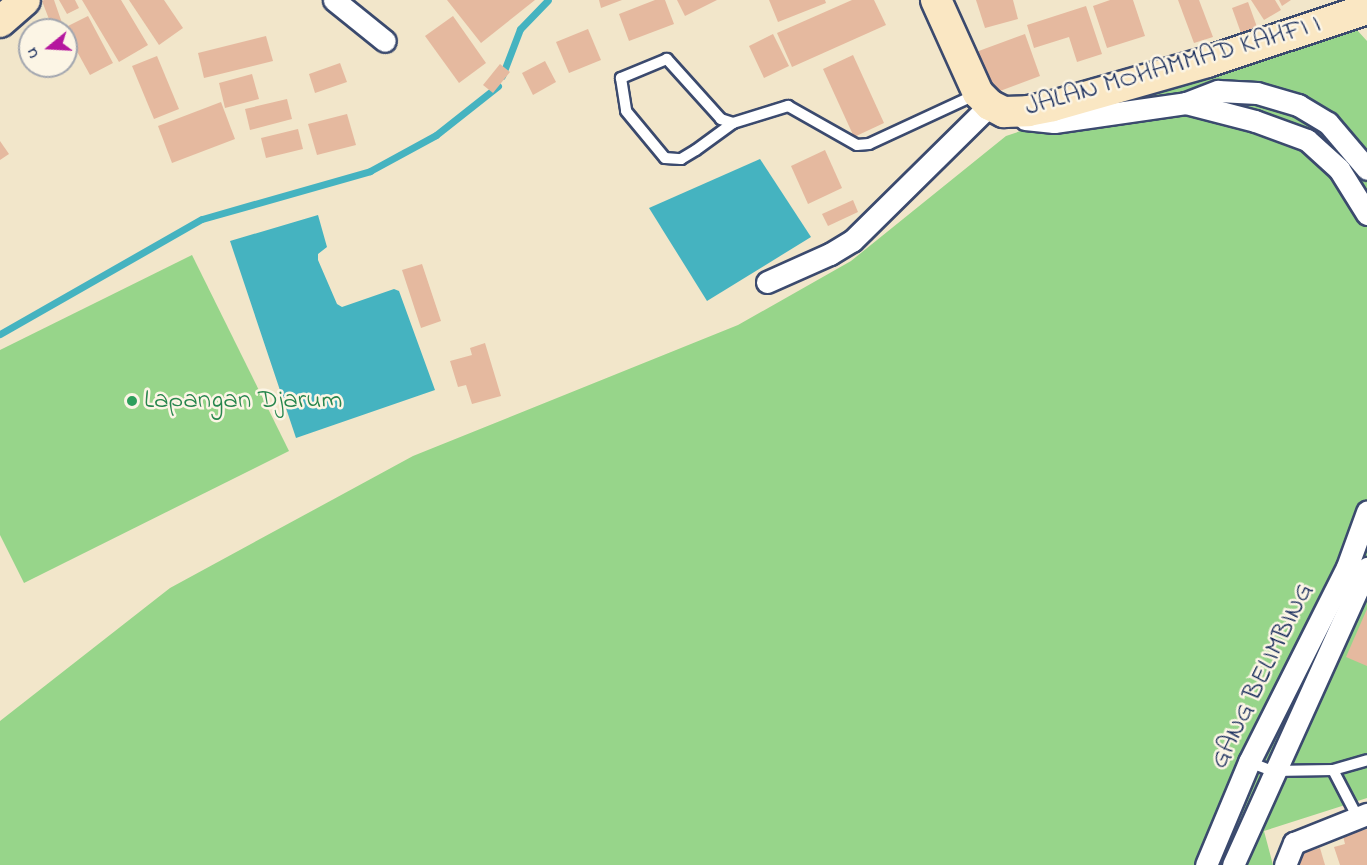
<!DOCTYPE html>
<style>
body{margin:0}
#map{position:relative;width:1367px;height:865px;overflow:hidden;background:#f2e6ca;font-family:"Indie Flower",sans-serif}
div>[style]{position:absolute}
.green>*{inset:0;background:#97d58a}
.water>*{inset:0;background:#45b3c0}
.stream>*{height:7px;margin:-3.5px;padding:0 3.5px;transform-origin:3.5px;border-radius:3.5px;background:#45b3c0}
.building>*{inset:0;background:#e5b99f}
.roads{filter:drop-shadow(2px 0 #3b4a6e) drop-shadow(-2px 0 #3b4a6e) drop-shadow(0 2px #3b4a6e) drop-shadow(0 -2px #3b4a6e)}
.lane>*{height:10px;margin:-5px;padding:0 5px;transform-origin:5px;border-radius:5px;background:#fff}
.street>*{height:21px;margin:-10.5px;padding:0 10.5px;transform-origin:10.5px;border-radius:10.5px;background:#fff}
.secondary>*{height:30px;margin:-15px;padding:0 15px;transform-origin:15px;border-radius:15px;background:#fae7c3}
.dots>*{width:16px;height:16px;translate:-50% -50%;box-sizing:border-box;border:3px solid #fcf5e5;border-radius:50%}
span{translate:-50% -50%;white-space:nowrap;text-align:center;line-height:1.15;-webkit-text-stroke:5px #fcf5e5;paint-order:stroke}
.street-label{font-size:27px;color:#1b2f5e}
.leisure-label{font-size:27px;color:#27864d}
.left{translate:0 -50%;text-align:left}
.north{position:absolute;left:18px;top:18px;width:60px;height:60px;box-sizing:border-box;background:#fcf5e5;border:2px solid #a2a6af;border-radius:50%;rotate:252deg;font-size:16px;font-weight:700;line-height:24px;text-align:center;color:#1b2f5e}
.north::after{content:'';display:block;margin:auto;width:21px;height:27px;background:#b5179e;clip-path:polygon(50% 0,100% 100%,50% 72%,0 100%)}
</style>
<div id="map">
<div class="green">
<div style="clip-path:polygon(1357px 30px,1367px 41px,1367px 798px,1264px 831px,1273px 865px,0 865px,0 721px,170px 588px,413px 456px,738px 325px,851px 261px,1006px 136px,1164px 82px,1336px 32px)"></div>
<div style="clip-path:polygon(192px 255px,289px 451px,24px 583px,0 535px,0 350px)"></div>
</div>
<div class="water">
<div style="clip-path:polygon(760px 159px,811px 237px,707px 301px,649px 208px)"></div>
<div style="clip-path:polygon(318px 215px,327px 247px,318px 254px,318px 260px,337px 304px,342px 307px,394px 289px,399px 291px,435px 390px,296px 438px,230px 241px)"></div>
</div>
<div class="stream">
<div style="left:502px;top:76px;width:50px;rotate:-69deg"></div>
<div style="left:520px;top:29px;width:40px;rotate:-46deg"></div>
<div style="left:0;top:334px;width:232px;rotate:-29.7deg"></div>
<div style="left:202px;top:219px;width:175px;rotate:-15.9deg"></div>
<div style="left:370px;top:171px;width:75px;rotate:-28.6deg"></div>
<div style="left:436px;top:135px;width:79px;rotate:-38.3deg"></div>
</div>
<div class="building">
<div style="clip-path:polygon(44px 0,54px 0,62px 23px,52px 27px,42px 1px)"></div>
<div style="clip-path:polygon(59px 0,75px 0,79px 8px,67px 14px)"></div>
<div style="clip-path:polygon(82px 0,121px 0,148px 45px,119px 62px)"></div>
<div style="clip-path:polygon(129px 0,164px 0,183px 28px,159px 45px)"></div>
<div style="clip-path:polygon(447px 0,535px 0,481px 43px)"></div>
<div style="clip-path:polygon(599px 0,622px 0,601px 8px)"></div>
<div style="clip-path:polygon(655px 0,665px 0,674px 24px,629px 41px,619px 14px)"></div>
<div style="clip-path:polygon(677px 0,717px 0,685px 16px)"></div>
<div style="clip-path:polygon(769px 0,825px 0,826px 3px,778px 22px)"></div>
<div style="clip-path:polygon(852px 0,874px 0,886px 25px,792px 67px,777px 33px)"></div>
<div style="clip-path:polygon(976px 0,1013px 0,1018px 19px,985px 28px)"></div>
<div style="clip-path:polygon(1110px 0,1133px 0,1145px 36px,1107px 48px,1093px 6px)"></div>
<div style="clip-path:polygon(1178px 0,1199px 0,1213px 37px,1194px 43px)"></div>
<div style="clip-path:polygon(1251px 0,1275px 0,1281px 10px,1264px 20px)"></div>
<div style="clip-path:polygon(1279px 0,1291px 0,1282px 6px)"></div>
<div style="clip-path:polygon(1248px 2px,1257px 27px,1241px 33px,1232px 8px)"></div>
<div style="clip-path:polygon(1086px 6px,1102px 54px,1077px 62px,1069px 37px,1034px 48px,1027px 25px)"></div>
<div style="clip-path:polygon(88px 16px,113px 63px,90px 75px,64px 28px)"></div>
<div style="clip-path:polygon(453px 16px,486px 63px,459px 83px,425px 36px)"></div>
<div style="clip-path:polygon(588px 29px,601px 60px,569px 73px,556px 42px)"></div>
<div style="clip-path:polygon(30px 33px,30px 50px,22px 38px)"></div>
<div style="clip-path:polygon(773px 34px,789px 66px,764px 78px,749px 46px)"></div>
<div style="clip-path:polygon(1025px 34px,1040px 76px,992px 94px,976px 52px)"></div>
<div style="clip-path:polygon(266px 36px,273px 61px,204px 78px,198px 53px)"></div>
<div style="clip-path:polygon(853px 55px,884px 123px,854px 137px,823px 69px)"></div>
<div style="clip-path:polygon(157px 56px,179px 109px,154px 119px,132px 66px)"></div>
<div style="clip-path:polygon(545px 61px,556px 82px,533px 95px,522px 73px)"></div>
<div style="clip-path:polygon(340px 63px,347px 82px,315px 93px,309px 74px)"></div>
<div style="clip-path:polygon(500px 64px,510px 72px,493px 93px,483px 85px)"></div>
<div style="clip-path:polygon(252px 74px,259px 99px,225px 108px,219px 83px)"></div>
<div style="clip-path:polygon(287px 99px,292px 119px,250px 130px,245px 109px)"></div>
<div style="clip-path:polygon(221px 102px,235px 139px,172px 163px,158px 126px)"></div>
<div style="clip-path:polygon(347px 114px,356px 145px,317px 155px,308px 124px)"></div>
<div style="clip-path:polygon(298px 129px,303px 149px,266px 158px,261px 138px)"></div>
<div style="clip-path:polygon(0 141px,9px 154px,0 160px)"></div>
<div style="clip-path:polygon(825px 150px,842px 188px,808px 204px,791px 166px)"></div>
<div style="clip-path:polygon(853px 200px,858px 212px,828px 226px,822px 214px)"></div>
<div style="clip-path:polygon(422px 264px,441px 321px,421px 328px,402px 270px)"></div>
<div style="clip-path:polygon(485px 343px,501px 396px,472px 404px,466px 385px,458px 387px,450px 361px,472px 355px,470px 348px)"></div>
<div style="clip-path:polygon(1367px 609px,1367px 666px,1346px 657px)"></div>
<div style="clip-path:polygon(1367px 829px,1367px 865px,1340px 865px,1334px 847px,1345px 844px,1343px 836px)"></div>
<div style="clip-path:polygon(1320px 848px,1325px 865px,1299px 865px,1296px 855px)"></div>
</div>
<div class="roads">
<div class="lane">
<div style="left:733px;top:123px;width:13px;rotate:-162deg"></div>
<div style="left:721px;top:119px;width:81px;rotate:-132deg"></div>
<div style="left:667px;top:59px;width:50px;rotate:157.6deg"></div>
<div style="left:621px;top:78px;width:33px;rotate:81deg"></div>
<div style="left:626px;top:111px;width:61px;rotate:50.3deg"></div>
<div style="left:665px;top:158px;width:16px;rotate:4deg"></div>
<div style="left:681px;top:159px;width:17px;rotate:-31deg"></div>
<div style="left:696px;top:150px;width:46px;rotate:-36.1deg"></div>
<div style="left:733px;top:123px;width:58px;rotate:-17.2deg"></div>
<div style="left:788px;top:106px;width:79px;rotate:29.5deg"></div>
<div style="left:857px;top:145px;width:12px;rotate:-5deg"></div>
<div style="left:869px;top:144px;width:119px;rotate:-24.8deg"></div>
<div style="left:1249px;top:762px;width:26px;rotate:21deg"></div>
<div style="left:1273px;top:771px;width:60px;rotate:-1deg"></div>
<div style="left:1333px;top:770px;width:35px;rotate:-16deg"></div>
<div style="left:1333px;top:770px;width:54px;rotate:62.5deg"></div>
</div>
<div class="street">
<div style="left:334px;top:0;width:65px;rotate:38.8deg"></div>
<div style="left:1186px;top:103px;width:71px;rotate:14.6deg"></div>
<div style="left:1255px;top:121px;width:55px;rotate:20.1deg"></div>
<div style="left:1307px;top:140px;width:43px;rotate:42.2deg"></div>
<div style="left:1339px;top:169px;width:53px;rotate:58.1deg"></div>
<div style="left:1025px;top:119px;width:29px;rotate:6deg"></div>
<div style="left:1054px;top:122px;width:133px;rotate:-8.2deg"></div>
<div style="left:1186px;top:103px;width:34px;rotate:-21deg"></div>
<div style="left:1218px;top:91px;width:39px;rotate:3deg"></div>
<div style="left:1257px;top:93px;width:43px;rotate:16.3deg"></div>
<div style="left:1298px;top:105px;width:35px;rotate:31deg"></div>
<div style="left:1328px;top:123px;width:60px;rotate:49.7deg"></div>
<div style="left:767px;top:282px;width:69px;rotate:-24deg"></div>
<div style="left:830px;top:254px;width:26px;rotate:-31deg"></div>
<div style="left:852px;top:241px;width:194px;rotate:-44.6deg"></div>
<div style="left:1206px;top:865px;width:112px;rotate:-67.3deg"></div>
<div style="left:1249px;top:762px;width:218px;rotate:-63.3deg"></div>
<div style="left:1347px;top:567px;width:59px;rotate:-70deg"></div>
<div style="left:1233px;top:865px;width:326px;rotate:-65.7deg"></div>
<div style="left:1285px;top:865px;width:24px;rotate:-68deg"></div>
<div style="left:1294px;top:843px;width:79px;rotate:-21.7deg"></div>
</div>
<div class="secondary">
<div style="left:936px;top:0;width:102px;rotate:65.7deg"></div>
<div style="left:978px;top:93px;width:17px;rotate:45deg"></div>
<div style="left:990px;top:105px;width:16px;rotate:27deg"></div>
<div style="left:1004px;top:112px;width:24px;rotate:-2deg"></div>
<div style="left:1028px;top:111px;width:25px;rotate:-11deg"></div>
<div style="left:1053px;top:106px;width:160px;rotate:-15.9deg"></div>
<div style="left:1207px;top:62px;width:169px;rotate:-18.3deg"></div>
<div style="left:0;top:22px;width:33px;rotate:-41deg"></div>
</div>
</div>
<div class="dots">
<div style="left:132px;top:401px;background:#2e9e5b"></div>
</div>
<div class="street-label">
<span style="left:1173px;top:66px;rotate:-16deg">JALAN MOHAMMAD KAHFI I</span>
<span style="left:1262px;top:676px;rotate:-64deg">GANG BELIMBING</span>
</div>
<div class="leisure-label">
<span class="left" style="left:144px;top:401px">Lapangan Djarum</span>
</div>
<div class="north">U</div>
</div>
